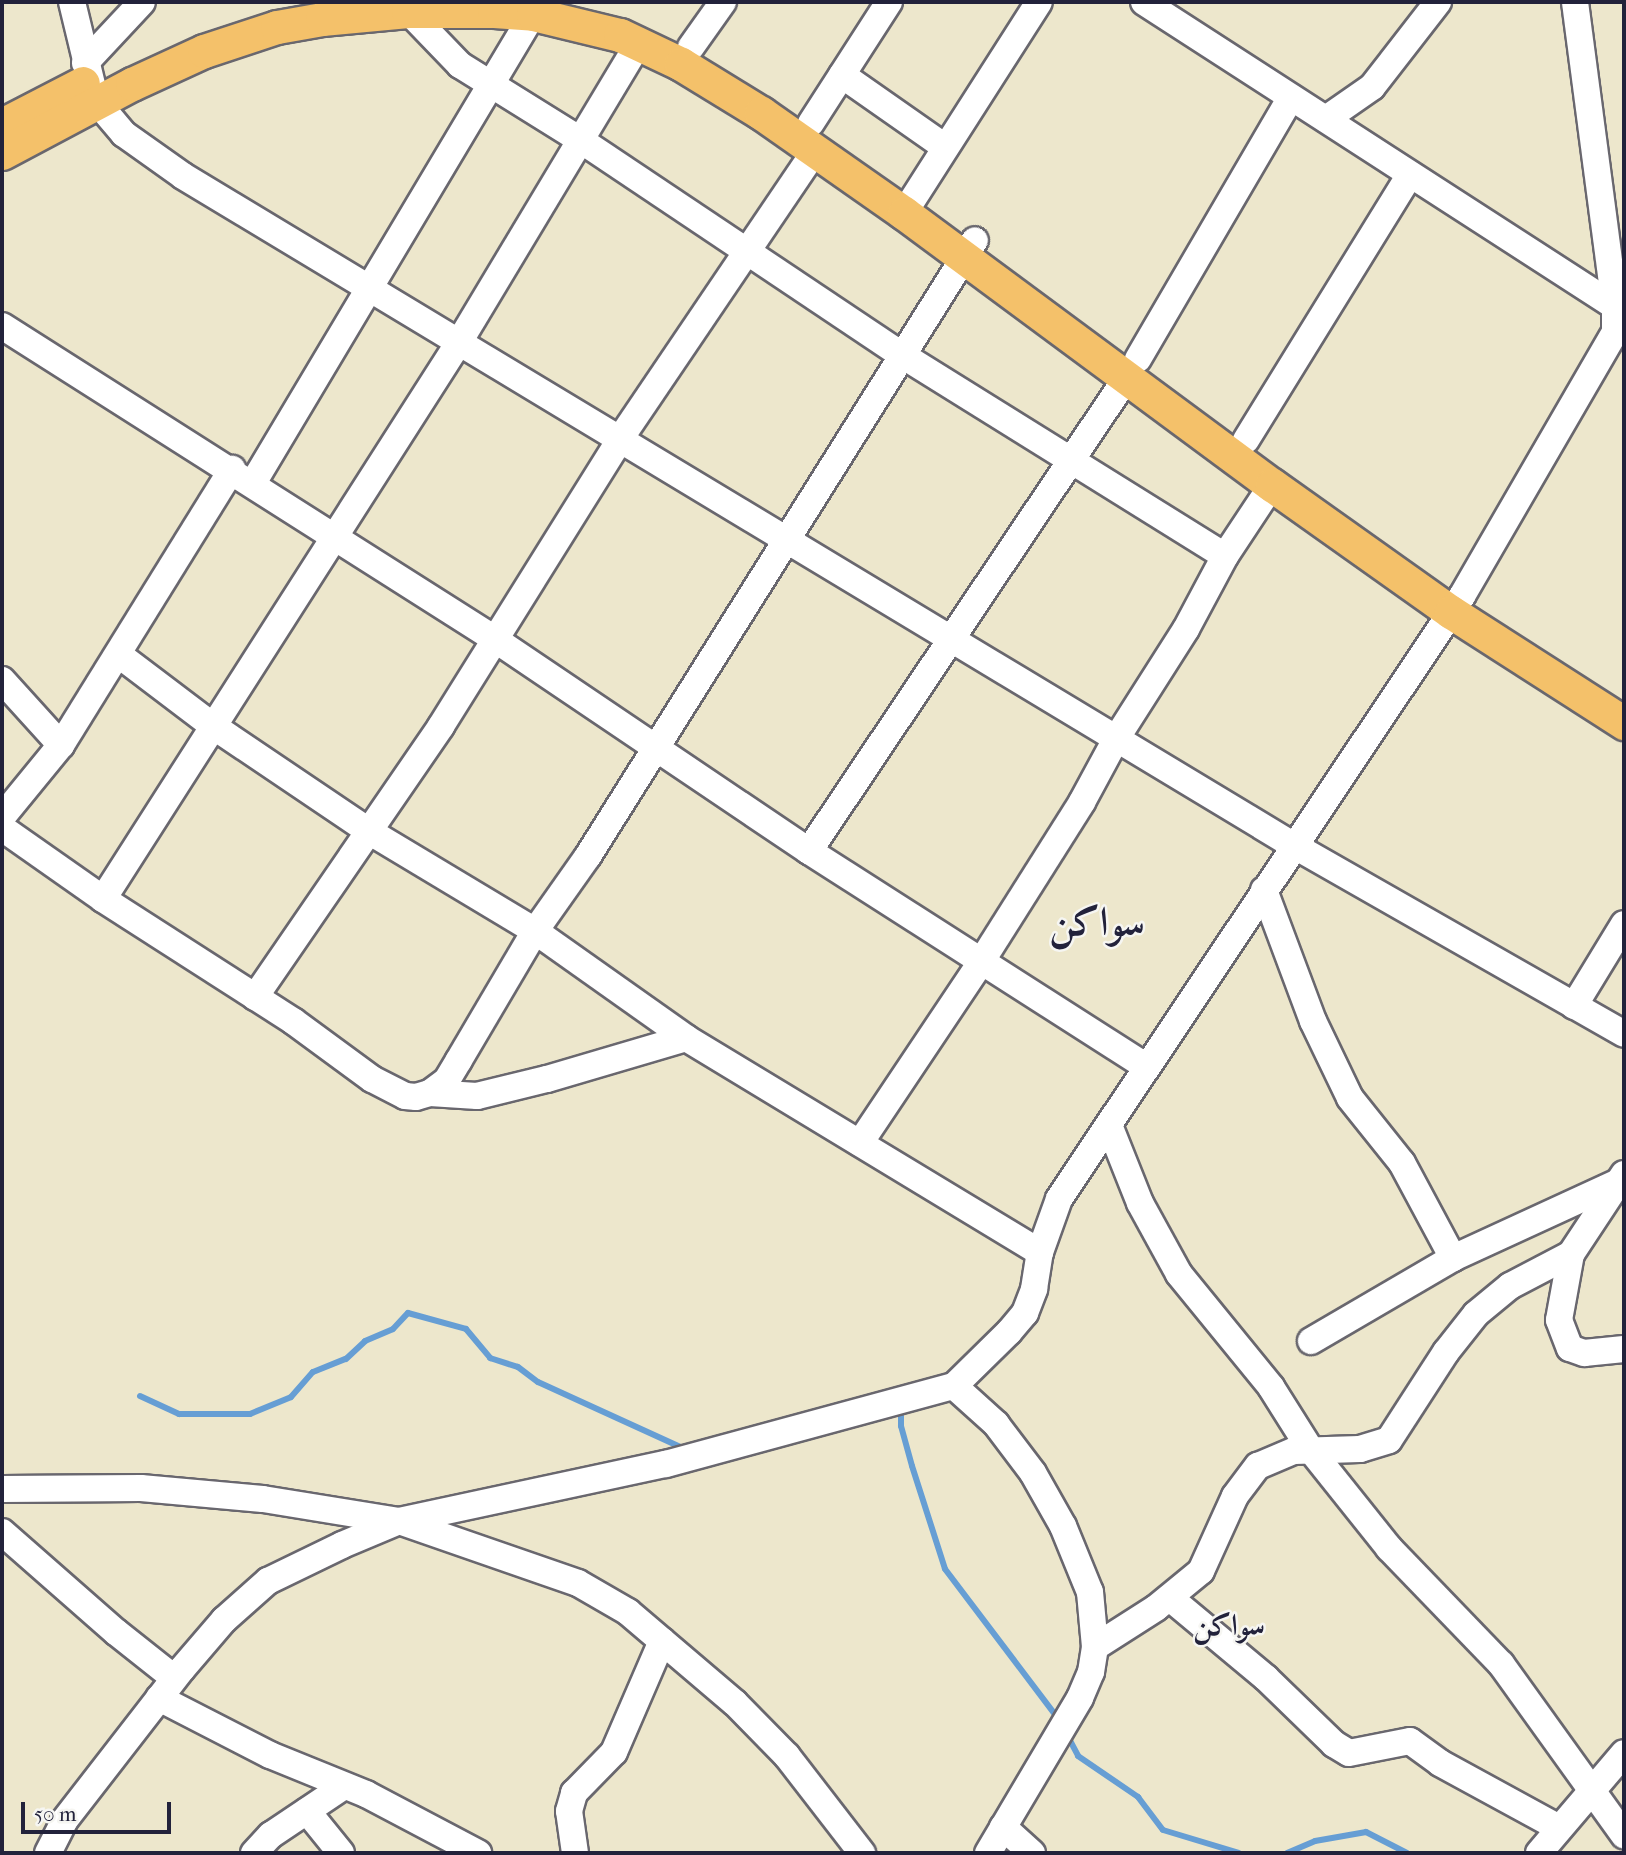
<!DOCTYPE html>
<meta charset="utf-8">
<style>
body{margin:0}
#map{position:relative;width:1626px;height:1855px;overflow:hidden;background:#ede7cc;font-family:"IM FELL French Canon",Amiri,serif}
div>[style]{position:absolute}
.stream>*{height:6px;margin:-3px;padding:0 3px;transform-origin:3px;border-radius:3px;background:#669ed4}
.roads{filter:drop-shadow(2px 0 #69676e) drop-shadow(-2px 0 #69676e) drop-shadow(0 2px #69676e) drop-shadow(0 -2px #69676e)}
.minor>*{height:26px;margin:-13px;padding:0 13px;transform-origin:13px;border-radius:13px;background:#fff}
.major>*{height:33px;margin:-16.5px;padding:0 16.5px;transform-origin:16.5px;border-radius:16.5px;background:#f4c16a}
span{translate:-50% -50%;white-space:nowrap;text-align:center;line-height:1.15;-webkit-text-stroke:5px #f6f6f2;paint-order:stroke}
.quarter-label{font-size:30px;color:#22223b;font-weight:700}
.town-label{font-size:40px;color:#22223b;font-weight:700}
.frame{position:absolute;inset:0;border:4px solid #22223b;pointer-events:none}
.scale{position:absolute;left:21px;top:1802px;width:150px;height:32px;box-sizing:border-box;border:4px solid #22223b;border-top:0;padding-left:9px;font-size:21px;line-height:24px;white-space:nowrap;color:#22223b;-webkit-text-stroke:5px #f6f6f2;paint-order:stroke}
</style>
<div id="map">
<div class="stream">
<div style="left:140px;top:1396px;width:43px;rotate:24.8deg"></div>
<div style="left:179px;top:1414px;width:71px"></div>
<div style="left:250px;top:1414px;width:44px;rotate:-22.5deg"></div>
<div style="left:291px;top:1397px;width:33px;rotate:-49deg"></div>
<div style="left:313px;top:1372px;width:35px;rotate:-22deg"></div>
<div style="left:346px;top:1359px;width:26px;rotate:-43deg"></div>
<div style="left:365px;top:1341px;width:30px;rotate:-23deg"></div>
<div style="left:393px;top:1329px;width:22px;rotate:-47deg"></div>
<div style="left:408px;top:1313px;width:60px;rotate:15.4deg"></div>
<div style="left:466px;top:1329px;width:38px;rotate:50deg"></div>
<div style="left:490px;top:1358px;width:29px;rotate:18deg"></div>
<div style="left:518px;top:1367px;width:25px;rotate:37deg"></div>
<div style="left:538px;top:1382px;width:159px;rotate:24.5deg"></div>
<div style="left:896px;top:1410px;width:5px;rotate:11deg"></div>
<div style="left:901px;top:1411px;width:15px;rotate:90deg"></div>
<div style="left:901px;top:1426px;width:41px;rotate:74.6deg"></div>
<div style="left:912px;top:1466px;width:108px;rotate:72.2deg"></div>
<div style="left:945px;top:1569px;width:191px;rotate:52.9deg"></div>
<div style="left:1066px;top:1733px;width:26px;rotate:62deg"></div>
<div style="left:1078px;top:1756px;width:73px;rotate:34.3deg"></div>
<div style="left:1138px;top:1797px;width:41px;rotate:52.9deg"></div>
<div style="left:1163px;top:1830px;width:79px;rotate:16.8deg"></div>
<div style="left:1287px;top:1853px;width:30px;rotate:-23deg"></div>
<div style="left:1315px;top:1841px;width:52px;rotate:-10deg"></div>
<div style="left:1366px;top:1832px;width:46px;rotate:27.1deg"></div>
</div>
<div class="roads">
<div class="minor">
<div style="left:72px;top:2px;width:102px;rotate:76.4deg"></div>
<div style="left:96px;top:101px;width:43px;rotate:49.7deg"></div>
<div style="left:124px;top:134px;width:72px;rotate:35.4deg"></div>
<div style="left:183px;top:176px;width:1296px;rotate:31.08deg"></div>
<div style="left:1293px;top:845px;width:381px;rotate:29.7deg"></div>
<div style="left:1144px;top:2px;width:571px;rotate:32.86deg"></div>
<div style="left:408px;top:11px;width:75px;rotate:46.1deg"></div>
<div style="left:460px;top:65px;width:140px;rotate:31.9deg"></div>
<div style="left:579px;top:139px;width:389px;rotate:33.8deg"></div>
<div style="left:902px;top:355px;width:380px;rotate:31.9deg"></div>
<div style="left:691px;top:47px;width:55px;rotate:-54.6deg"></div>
<div style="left:85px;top:63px;width:83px;rotate:-46.9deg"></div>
<div style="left:842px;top:75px;width:126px;rotate:35deg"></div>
<div style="left:1326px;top:119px;width:56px;rotate:-34.8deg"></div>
<div style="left:1372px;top:87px;width:108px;rotate:-52.2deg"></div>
<div style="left:811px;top:123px;width:144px;rotate:-57.2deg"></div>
<div style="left:904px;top:213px;width:250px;rotate:-57.4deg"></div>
<div style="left:2px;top:326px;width:582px;rotate:32.43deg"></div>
<div style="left:493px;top:638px;width:381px;rotate:34deg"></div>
<div style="left:809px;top:851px;width:401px;rotate:32.6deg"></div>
<div style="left:1138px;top:359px;width:303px;rotate:-59.7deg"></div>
<div style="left:1246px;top:440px;width:312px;rotate:-58.3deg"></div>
<div style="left:253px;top:483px;width:546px;rotate:-59.16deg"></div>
<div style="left:118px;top:654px;width:119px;rotate:37.2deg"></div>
<div style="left:213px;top:726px;width:186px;rotate:34deg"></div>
<div style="left:367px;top:830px;width:196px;rotate:31deg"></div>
<div style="left:535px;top:931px;width:185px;rotate:35.3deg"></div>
<div style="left:686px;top:1038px;width:414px;rotate:31.2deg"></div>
<div style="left:2px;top:680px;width:88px;rotate:47.8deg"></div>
<div style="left:2px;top:817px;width:93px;rotate:-50.7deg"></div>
<div style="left:61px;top:745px;width:325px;rotate:-58.2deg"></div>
<div style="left:2px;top:828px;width:123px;rotate:35.1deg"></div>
<div style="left:103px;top:899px;width:226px;rotate:32.7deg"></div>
<div style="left:293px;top:1021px;width:98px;rotate:36.3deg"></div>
<div style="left:372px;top:1079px;width:37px;rotate:27deg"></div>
<div style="left:405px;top:1096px;width:11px;rotate:5deg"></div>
<div style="left:416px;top:1097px;width:15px;rotate:-16deg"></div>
<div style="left:430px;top:1093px;width:47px;rotate:3.7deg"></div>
<div style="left:477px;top:1096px;width:72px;rotate:-13.7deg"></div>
<div style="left:547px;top:1079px;width:145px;rotate:-16.4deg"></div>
<div style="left:809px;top:851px;width:571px;rotate:-56.14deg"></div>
<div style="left:1264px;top:890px;width:140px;rotate:69.5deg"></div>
<div style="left:1313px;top:1021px;width:85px;rotate:64.3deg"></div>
<div style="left:1350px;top:1098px;width:83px;rotate:51.3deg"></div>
<div style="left:1402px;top:1163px;width:108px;rotate:61.8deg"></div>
<div style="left:1453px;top:1258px;width:182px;rotate:-24.7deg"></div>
<div style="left:103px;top:899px;width:659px;rotate:-57.4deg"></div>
<div style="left:458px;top:344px;width:351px;rotate:-59deg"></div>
<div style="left:255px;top:997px;width:329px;rotate:-55.5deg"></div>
<div style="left:441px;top:726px;width:338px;rotate:-58deg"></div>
<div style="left:620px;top:439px;width:348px;rotate:-55.9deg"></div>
<div style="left:1574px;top:1006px;width:96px;rotate:-58.6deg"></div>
<div style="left:430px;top:1093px;width:21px;rotate:-37deg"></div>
<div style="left:447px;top:1080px;width:23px;rotate:-59deg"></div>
<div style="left:459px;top:1060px;width:150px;rotate:-59.5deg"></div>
<div style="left:535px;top:931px;width:92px;rotate:-54.8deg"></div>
<div style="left:588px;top:856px;width:727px;rotate:-57.86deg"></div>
<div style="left:1109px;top:1125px;width:84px;rotate:68.3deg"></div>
<div style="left:1140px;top:1203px;width:81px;rotate:61.2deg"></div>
<div style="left:1179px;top:1274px;width:146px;rotate:50.8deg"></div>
<div style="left:1271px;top:1387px;width:73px;rotate:57.8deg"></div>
<div style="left:1310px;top:1449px;width:127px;rotate:51.4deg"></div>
<div style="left:1389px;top:1548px;width:161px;rotate:46deg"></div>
<div style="left:1501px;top:1664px;width:211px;rotate:54.3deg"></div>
<div style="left:860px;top:1143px;width:218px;rotate:-56.2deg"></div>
<div style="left:981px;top:962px;width:189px;rotate:-57.7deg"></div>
<div style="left:1082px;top:802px;width:72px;rotate:-61.6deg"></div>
<div style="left:1116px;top:739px;width:130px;rotate:-57.5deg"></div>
<div style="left:1186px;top:629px;width:83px;rotate:-61.9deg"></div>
<div style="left:1225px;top:556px;width:85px;rotate:-56.5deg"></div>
<div style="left:1571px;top:1254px;width:67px;rotate:100.3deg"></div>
<div style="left:1559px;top:1320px;width:30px;rotate:69deg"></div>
<div style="left:1570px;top:1348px;width:15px;rotate:20deg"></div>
<div style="left:1584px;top:1353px;width:40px;rotate:-5.7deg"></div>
<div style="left:1311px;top:1341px;width:164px;rotate:-30.3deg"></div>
<div style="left:954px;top:1386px;width:57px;rotate:42.1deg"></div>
<div style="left:996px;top:1424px;width:61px;rotate:52.9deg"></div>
<div style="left:1033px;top:1473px;width:61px;rotate:60.5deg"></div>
<div style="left:1063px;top:1526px;width:71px;rotate:67.8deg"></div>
<div style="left:1090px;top:1592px;width:55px;rotate:84.8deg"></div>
<div style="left:1095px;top:1647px;width:25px;rotate:99deg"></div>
<div style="left:1091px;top:1672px;width:28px;rotate:113deg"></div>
<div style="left:1080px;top:1698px;width:180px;rotate:120.7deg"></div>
<div style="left:2px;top:1489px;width:139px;rotate:-0.4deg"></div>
<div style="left:141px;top:1488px;width:122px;rotate:5.2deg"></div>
<div style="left:263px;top:1499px;width:138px;rotate:9.2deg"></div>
<div style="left:399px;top:1521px;width:189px;rotate:19.1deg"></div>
<div style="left:578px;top:1583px;width:58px;rotate:30.1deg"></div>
<div style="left:628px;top:1612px;width:140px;rotate:40.4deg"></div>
<div style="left:735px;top:1703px;width:74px;rotate:45.5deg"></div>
<div style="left:787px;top:1756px;width:123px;rotate:52.3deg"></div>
<div style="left:2px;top:1532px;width:152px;rotate:41.3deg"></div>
<div style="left:116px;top:1632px;width:74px;rotate:38.4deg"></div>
<div style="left:1170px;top:1598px;width:125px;rotate:39.8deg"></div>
<div style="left:1266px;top:1678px;width:95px;rotate:44.1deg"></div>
<div style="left:1334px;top:1744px;width:17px;rotate:31deg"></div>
<div style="left:1349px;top:1753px;width:62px;rotate:-11.1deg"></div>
<div style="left:1410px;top:1741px;width:37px;rotate:36deg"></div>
<div style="left:1440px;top:1763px;width:136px;rotate:28.6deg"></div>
<div style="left:1095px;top:1647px;width:72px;rotate:-32.6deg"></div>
<div style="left:1156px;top:1608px;width:58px;rotate:-39.4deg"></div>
<div style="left:1201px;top:1571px;width:82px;rotate:-65.6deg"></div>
<div style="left:1235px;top:1496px;width:38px;rotate:-53deg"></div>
<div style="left:1258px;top:1466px;width:39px;rotate:-23deg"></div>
<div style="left:1294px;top:1451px;width:66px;rotate:-1.7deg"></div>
<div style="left:1360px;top:1449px;width:30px;rotate:-17deg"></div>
<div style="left:1389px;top:1440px;width:105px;rotate:-57.1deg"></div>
<div style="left:1446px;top:1352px;width:48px;rotate:-51.7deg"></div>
<div style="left:1476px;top:1314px;width:44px;rotate:-39.5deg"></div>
<div style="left:1510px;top:1286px;width:69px;rotate:-27.7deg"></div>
<div style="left:1571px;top:1254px;width:96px;rotate:-56.5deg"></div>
<div style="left:159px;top:1698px;width:125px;rotate:27.2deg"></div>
<div style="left:270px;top:1755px;width:104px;rotate:22.1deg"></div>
<div style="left:366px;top:1794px;width:127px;rotate:27.8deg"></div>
<div style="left:307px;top:1811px;width:54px;rotate:51deg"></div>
<div style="left:1003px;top:1827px;width:39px;rotate:42deg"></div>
<div style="left:48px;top:1853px;width:36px;rotate:-63deg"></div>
<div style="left:64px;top:1821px;width:192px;rotate:-52.2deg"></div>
<div style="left:182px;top:1669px;width:65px;rotate:-49.4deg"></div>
<div style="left:224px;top:1620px;width:59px;rotate:-41.6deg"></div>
<div style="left:268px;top:1581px;width:82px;rotate:-25.9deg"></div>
<div style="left:342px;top:1545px;width:62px;rotate:-22.8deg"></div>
<div style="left:399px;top:1521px;width:273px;rotate:-12.1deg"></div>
<div style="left:666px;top:1464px;width:298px;rotate:-15.2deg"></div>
<div style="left:954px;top:1386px;width:77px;rotate:-44.5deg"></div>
<div style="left:1009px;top:1332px;width:25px;rotate:-50deg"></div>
<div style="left:1025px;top:1313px;width:26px;rotate:-69deg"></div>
<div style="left:1034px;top:1289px;width:37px;rotate:-81deg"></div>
<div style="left:1040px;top:1252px;width:56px;rotate:-70.3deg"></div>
<div style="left:1059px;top:1199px;width:725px;rotate:-56.24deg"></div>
<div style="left:1462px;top:596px;width:305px;rotate:-59.9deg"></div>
<div style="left:1615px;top:332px;width:26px;rotate:-90deg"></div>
<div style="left:1615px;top:306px;width:307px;rotate:-97.5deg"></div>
<div style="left:254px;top:1853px;width:25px;rotate:-47deg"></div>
<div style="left:271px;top:1835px;width:88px;rotate:-33.9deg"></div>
<div style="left:575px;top:1853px;width:42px;rotate:-98.1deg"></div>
<div style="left:569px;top:1811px;width:19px;rotate:-74deg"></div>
<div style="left:574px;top:1793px;width:57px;rotate:-45.7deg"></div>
<div style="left:614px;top:1752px;width:121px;rotate:-66.6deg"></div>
<div style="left:1539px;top:1853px;width:131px;rotate:-49.6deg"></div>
</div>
<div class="major">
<div style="left:2px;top:125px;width:91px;rotate:-27.4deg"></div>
<div style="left:2px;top:153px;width:147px;rotate:-28deg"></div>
<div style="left:132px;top:84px;width:79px;rotate:-24.6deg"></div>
<div style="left:204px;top:51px;width:77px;rotate:-18.2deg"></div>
<div style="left:277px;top:27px;width:46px;rotate:-10.1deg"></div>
<div style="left:322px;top:19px;width:86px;rotate:-5.3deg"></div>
<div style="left:408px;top:11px;width:86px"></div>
<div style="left:494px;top:11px;width:39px;rotate:4deg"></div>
<div style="left:533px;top:14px;width:89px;rotate:13.6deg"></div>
<div style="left:620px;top:35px;width:68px;rotate:25.4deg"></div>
<div style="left:681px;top:64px;width:94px;rotate:31.5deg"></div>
<div style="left:761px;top:113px;width:174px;rotate:35deg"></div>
<div style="left:904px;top:213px;width:458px;rotate:36.5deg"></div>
<div style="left:1272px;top:485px;width:219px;rotate:35.4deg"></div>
<div style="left:1451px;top:612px;width:206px;rotate:32.7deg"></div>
</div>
</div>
<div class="quarter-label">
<span style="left:1229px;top:1626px">سواكن</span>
</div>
<div class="town-label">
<span style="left:1097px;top:922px">سواكن</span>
</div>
<div class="frame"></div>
<div class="scale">50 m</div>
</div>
